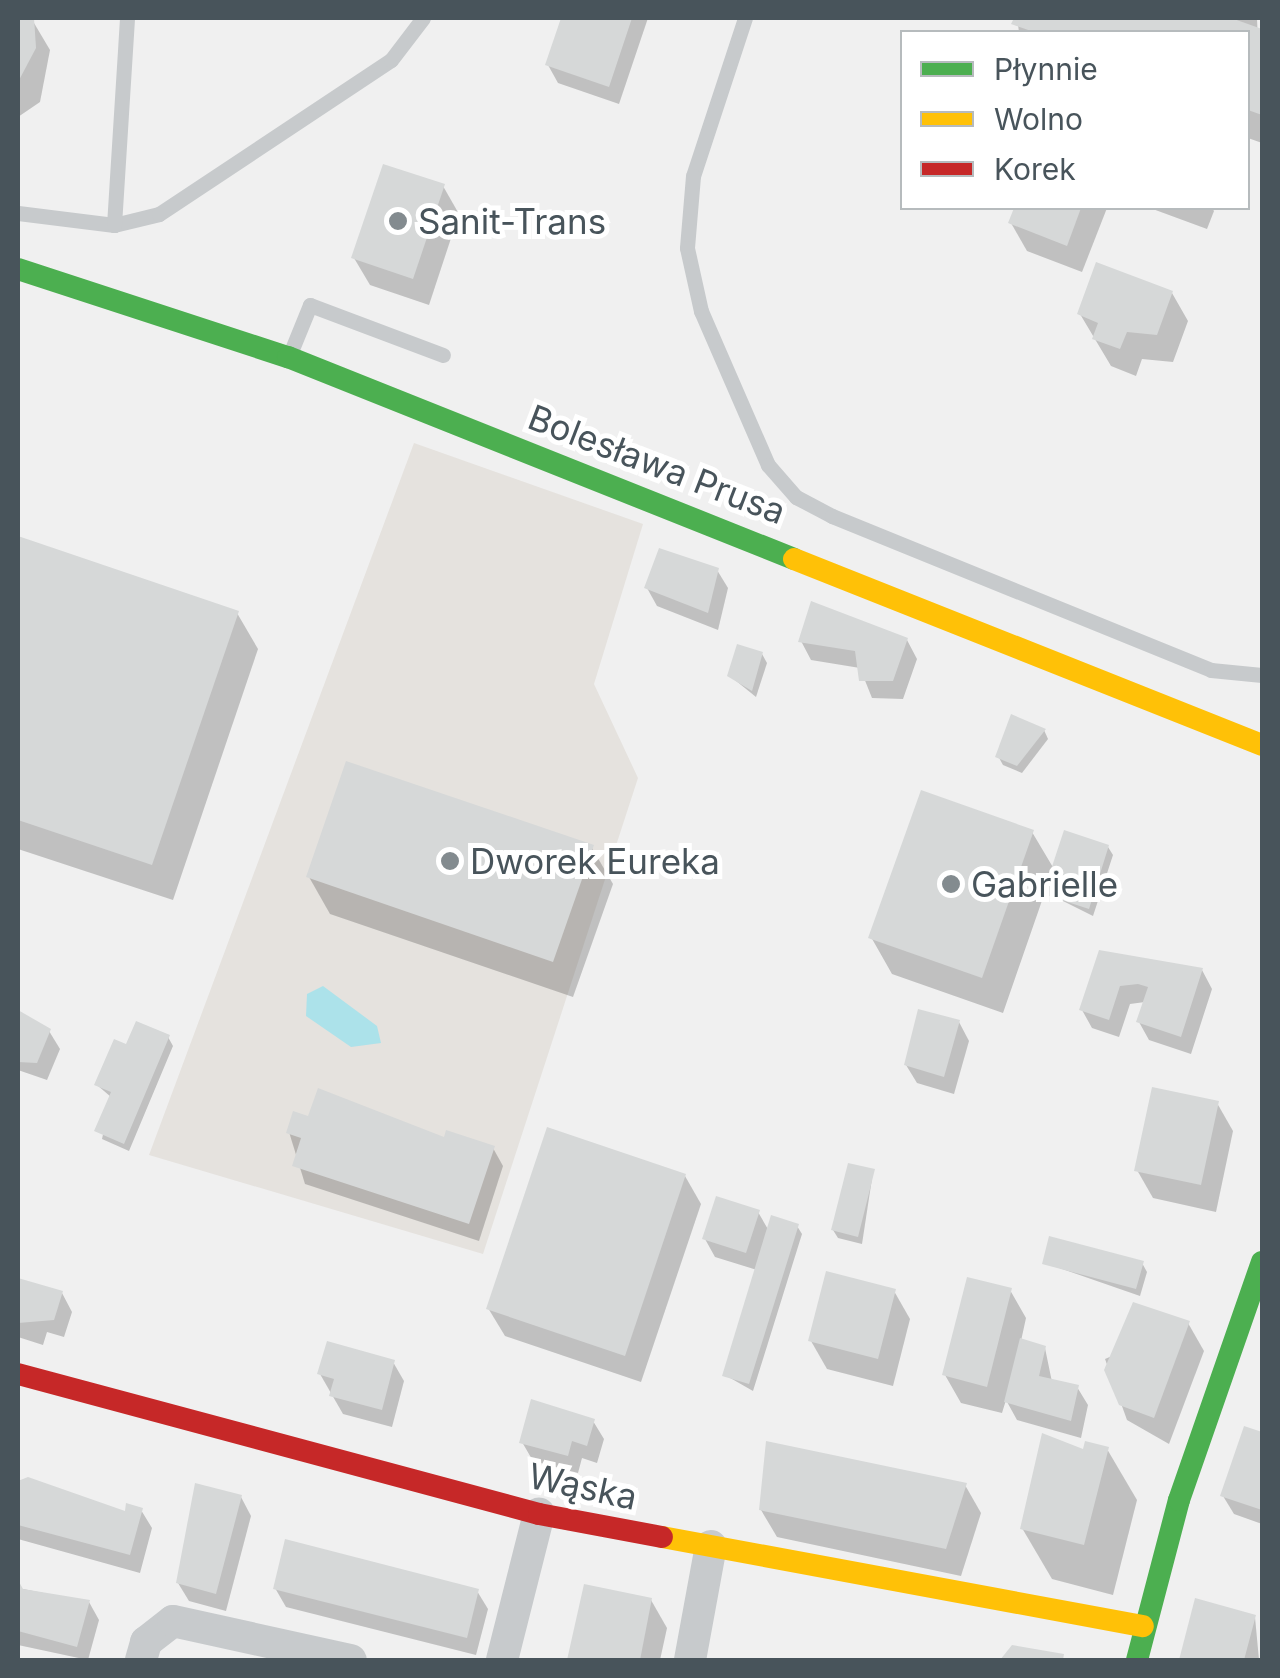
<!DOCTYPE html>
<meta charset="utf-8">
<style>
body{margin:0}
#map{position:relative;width:1280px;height:1678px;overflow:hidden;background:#f0f0f0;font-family:Inter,sans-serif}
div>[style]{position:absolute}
.commercial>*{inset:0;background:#e5e2de}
.water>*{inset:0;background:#ace2ea}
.shadow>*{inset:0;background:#0003}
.building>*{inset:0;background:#d6d8d8}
.lane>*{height:15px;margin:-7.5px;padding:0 7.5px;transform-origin:7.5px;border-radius:7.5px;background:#c7cacc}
.street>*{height:32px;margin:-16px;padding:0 16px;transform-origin:16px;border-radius:16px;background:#c7cacc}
.fast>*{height:22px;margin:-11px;padding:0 11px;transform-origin:11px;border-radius:11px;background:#4caf50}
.slow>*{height:22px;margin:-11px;padding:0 11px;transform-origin:11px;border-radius:11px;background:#ffc107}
.jam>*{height:22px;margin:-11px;padding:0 11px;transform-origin:11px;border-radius:11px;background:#c62828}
.dots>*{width:28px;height:28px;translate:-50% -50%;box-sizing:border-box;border:5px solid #fff;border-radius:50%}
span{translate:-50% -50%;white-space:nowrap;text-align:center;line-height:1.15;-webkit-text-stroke:10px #fff;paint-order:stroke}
.poi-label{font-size:35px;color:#48545b}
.left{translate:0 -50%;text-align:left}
.street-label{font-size:35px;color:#48545b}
.frame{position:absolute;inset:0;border:20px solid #48545b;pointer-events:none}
.legend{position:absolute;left:900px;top:30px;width:350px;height:180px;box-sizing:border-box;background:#fff;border:2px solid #b6bbbd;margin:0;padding:12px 18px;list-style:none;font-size:30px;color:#48545b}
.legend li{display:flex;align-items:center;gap:20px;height:50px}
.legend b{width:50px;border:2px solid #b6bbbd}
</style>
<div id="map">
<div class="commercial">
<div style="clip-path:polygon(414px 443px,643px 524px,594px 684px,638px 778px,483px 1254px,149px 1155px)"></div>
</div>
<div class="water">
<div style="clip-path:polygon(323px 986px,377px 1026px,381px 1043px,351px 1047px,306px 1016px,307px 994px)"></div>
</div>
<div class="shadow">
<div style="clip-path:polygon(18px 18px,31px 18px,50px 50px,40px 102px,18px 117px)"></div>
<div style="clip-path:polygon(564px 18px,648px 18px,619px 104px,558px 83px,548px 65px)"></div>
<div style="clip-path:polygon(1017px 18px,1257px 18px,1262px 143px,1248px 138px,1248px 32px,1019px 32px)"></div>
<div style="clip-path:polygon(443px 186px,459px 214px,429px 305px,370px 285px,354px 258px)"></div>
<div style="clip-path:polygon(1017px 208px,1107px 208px,1082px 272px,1027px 251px,1011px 223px)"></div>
<div style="clip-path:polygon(1150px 208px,1212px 208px,1214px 211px,1207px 229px)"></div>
<div style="clip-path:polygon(1172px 293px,1188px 321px,1173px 362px,1142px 359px,1136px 376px,1111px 366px,1080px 314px)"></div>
<div style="clip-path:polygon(18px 538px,237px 613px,258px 649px,173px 900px,18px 849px)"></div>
<div style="clip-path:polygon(717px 570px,728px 588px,718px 630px,657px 606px,647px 588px)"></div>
<div style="clip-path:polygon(907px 640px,917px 659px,903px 699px,872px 698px,860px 668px,811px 660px,801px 641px)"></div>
<div style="clip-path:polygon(762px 654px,767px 663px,756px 697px,730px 676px)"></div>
<div style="clip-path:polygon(1044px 730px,1048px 739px,1022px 773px,1003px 765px,998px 756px)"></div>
<div style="clip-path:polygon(1032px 832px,1054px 869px,1108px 847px,1113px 855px,1093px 916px,1045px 892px,1003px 1013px,892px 974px,871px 937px)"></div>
<div style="clip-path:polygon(592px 848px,613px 884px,573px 997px,330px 914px,309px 877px)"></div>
<div style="clip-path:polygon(1100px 953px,1202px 970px,1212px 989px,1191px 1054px,1149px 1040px,1139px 1022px,1145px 1002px,1130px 1004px,1119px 1037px,1092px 1028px,1082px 1010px)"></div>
<div style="clip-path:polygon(18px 1015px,49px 1031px,60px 1049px,47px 1080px,18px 1070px)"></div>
<div style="clip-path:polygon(959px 1022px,969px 1041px,954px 1094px,917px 1083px,906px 1065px)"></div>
<div style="clip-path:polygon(168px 1037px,173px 1046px,129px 1151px,102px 1139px,111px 1097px,97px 1085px,128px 1048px)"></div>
<div style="clip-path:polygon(1217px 1103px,1233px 1131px,1216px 1212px,1153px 1198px,1137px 1170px)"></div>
<div style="clip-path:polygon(289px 1132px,493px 1148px,503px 1166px,479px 1241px,305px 1184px)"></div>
<div style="clip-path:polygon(873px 1172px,862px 1244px,838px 1238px,833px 1230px)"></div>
<div style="clip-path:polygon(685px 1176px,701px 1204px,641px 1382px,505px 1336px,488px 1308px)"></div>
<div style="clip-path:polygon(758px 1212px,769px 1231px,797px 1226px,802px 1234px,753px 1391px,725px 1375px,757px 1270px,715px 1257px,705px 1239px)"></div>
<div style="clip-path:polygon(1045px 1263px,1142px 1263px,1147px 1272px,1140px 1296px)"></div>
<div style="clip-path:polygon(18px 1281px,62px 1293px,72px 1312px,64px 1337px,47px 1332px,43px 1345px,18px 1337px)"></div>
<div style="clip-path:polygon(1010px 1290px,1026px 1318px,1021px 1341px,1045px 1348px,1052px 1382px,1077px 1387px,1088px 1405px,1081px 1438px,1017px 1420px,1006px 1400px,1002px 1413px,961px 1403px,945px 1375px)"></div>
<div style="clip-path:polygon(894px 1291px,910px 1319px,893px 1386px,827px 1369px,811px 1341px)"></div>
<div style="clip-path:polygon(1188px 1323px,1204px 1351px,1169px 1444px,1127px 1420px,1105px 1359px)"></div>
<div style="clip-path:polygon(393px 1362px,404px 1381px,392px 1427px,343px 1414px,320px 1374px)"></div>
<div style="clip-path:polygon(593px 1421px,604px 1439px,597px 1463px,582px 1458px,578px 1473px,533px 1461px,522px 1442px)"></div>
<div style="clip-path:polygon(1246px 1429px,1262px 1435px,1262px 1524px,1234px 1514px,1223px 1496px)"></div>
<div style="clip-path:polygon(1107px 1449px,1137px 1500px,1113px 1595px,1052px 1579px,1022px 1528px,1085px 1453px)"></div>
<div style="clip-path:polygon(28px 1479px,126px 1514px,141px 1510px,152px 1528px,140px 1573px,18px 1539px,18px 1481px)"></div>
<div style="clip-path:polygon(965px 1485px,981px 1513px,961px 1576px,777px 1537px,761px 1510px)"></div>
<div style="clip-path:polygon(241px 1497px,251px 1516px,226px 1611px,189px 1601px,178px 1583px)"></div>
<div style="clip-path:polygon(586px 1587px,651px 1600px,667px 1628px,660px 1660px,569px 1660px)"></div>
<div style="clip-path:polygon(18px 1588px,89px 1602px,99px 1620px,88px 1660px,18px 1645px)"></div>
<div style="clip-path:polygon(275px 1588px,477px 1591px,488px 1609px,476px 1655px,286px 1607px)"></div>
<div style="clip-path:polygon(1196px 1601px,1255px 1617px,1259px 1660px,1182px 1660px)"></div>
</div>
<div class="building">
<div style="clip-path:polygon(18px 18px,34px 18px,36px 48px,18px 82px)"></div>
<div style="clip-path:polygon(561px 18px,632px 18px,609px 87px,545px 65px)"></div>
<div style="clip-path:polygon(1014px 18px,1231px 18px,1262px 29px,1262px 115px,1248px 110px,1248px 32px,1034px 32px,1011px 24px)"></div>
<div style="clip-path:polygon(383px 164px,445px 184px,413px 279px,351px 258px)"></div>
<div style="clip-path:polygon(1014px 208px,1081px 208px,1067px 246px,1008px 223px)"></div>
<div style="clip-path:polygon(1096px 262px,1173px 291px,1157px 335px,1127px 332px,1120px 349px,1092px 339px,1098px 323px,1077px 314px)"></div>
<div style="clip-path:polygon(18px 536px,239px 611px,152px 865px,18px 820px)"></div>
<div style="clip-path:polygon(659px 548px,719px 568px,708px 613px,644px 588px)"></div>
<div style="clip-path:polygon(811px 601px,908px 638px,893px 681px,859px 681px,855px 651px,798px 642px)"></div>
<div style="clip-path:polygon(737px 644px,763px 652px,752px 691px,727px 676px)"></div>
<div style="clip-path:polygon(1011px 714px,1046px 729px,1017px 766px,995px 757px)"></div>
<div style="clip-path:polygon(346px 761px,594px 845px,553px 962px,306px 877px)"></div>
<div style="clip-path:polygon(921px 790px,1034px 830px,982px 978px,868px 938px)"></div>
<div style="clip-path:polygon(1064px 830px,1109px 845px,1089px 909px,1043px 894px)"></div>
<div style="clip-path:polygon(1099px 950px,1203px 968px,1181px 1037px,1136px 1022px,1148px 987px,1138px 984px,1120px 986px,1109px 1020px,1079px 1010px)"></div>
<div style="clip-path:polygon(918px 1009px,960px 1020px,944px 1077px,904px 1065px)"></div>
<div style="clip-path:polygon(18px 1010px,51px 1029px,37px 1063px,18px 1062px)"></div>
<div style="clip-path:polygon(136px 1021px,170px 1035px,124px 1144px,94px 1131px,111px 1092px,94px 1085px,114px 1039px,126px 1044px)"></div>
<div style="clip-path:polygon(1152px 1087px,1219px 1101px,1201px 1185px,1134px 1171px)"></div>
<div style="clip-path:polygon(318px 1088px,444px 1137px,446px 1130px,495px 1146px,469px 1224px,292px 1166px,301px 1138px,286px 1133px,293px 1111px,308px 1116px)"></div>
<div style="clip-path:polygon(547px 1127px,686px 1174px,625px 1356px,486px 1309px)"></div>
<div style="clip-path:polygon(848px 1163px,875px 1169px,858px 1237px,831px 1230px)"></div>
<div style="clip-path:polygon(716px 1196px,760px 1210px,746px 1253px,702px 1239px)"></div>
<div style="clip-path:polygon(771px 1215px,799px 1224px,749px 1384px,722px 1376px)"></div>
<div style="clip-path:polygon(1049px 1236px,1144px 1261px,1136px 1289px,1042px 1264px)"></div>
<div style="clip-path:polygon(826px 1271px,896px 1289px,878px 1359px,808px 1341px)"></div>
<div style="clip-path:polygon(967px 1277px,1012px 1288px,987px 1387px,942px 1375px)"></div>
<div style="clip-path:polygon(18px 1278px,63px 1291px,54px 1320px,18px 1323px)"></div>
<div style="clip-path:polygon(1133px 1302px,1190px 1321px,1154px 1418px,1119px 1405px,1104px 1370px)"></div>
<div style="clip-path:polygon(1020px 1338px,1046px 1346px,1039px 1376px,1079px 1385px,1071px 1421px,1004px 1402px)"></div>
<div style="clip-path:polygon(327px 1341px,395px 1360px,382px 1410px,329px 1396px,334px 1379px,317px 1374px)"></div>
<div style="clip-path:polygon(531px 1399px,595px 1419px,587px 1446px,572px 1441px,568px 1456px,519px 1443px)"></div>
<div style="clip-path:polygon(1244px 1426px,1262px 1432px,1262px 1510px,1220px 1496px)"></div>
<div style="clip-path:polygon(1042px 1433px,1083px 1449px,1085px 1441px,1109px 1447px,1084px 1545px,1020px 1529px)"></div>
<div style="clip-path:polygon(766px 1441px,967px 1483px,946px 1549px,759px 1510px)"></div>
<div style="clip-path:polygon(28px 1477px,125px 1511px,126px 1503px,143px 1508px,130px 1555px,18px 1525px,18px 1481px)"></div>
<div style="clip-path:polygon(195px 1483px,242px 1495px,216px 1594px,176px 1583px)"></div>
<div style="clip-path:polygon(285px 1539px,479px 1589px,467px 1638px,273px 1589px)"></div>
<div style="clip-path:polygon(18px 1580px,23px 1589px,90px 1600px,77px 1647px,18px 1631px)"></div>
<div style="clip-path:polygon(584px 1584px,652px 1598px,640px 1660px,567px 1660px)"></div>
<div style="clip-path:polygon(1195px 1598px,1256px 1615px,1244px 1660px,1179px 1660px)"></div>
<div style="clip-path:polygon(1012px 1645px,1064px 1654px,1063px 1660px,1000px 1660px)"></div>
</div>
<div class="lane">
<div style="left:745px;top:18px;width:166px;rotate:108.2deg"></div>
<div style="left:693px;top:176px;width:72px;rotate:94.8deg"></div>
<div style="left:687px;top:248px;width:65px;rotate:77.5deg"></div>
<div style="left:701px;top:311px;width:168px;rotate:66.5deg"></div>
<div style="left:768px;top:465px;width:43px;rotate:48.8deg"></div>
<div style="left:796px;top:497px;width:41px;rotate:27.8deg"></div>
<div style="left:832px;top:516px;width:409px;rotate:22.1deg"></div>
<div style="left:1211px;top:670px;width:51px;rotate:5.6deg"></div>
<div style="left:18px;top:213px;width:97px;rotate:7.1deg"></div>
<div style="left:114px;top:225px;width:46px;rotate:-13.7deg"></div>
<div style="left:159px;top:214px;width:278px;rotate:-33.6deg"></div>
<div style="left:391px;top:60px;width:53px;rotate:-52.7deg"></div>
<div style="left:114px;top:225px;width:207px;rotate:-86.4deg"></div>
<div style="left:290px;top:354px;width:53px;rotate:-67.8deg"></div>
<div style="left:310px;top:305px;width:142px;rotate:20.6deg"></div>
</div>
<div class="street">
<div style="left:141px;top:1660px;width:19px;rotate:-74deg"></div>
<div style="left:146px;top:1642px;width:34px;rotate:-38deg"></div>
<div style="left:173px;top:1621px;width:182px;rotate:12.4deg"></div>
<div style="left:502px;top:1660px;width:151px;rotate:-75.8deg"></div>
<div style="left:690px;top:1660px;width:116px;rotate:-79.6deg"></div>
</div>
<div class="fast">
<div style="left:18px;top:269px;width:284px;rotate:18.1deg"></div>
<div style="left:288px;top:357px;width:545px;rotate:21.76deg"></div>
<div style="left:1137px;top:1660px;width:165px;rotate:-75.3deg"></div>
<div style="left:1179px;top:1500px;width:252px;rotate:-70.8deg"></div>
</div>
<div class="slow">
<div style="left:794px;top:559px;width:504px;rotate:21.67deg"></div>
<div style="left:662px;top:1537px;width:489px;rotate:10.5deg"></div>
</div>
<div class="jam">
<div style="left:18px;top:1374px;width:539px;rotate:15.04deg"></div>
<div style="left:539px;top:1514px;width:125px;rotate:10.6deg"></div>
</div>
<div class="dots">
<div style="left:398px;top:221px;background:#838b8f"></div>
<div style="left:450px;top:861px;background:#838b8f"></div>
<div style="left:951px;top:884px;background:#838b8f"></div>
</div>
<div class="poi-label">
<span class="left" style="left:418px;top:221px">Sanit-Trans</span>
<span class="left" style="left:470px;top:861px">Dworek Eureka</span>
<span class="left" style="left:971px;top:884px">Gabrielle</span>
</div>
<div class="street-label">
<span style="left:657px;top:464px;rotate:21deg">Bolesława Prusa</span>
<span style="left:583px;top:1486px;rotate:12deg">Wąska</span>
</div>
<div class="frame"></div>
<ul class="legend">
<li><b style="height:12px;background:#4caf50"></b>Płynnie</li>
<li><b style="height:12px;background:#ffc107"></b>Wolno</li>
<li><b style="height:12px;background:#c62828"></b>Korek</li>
</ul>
</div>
